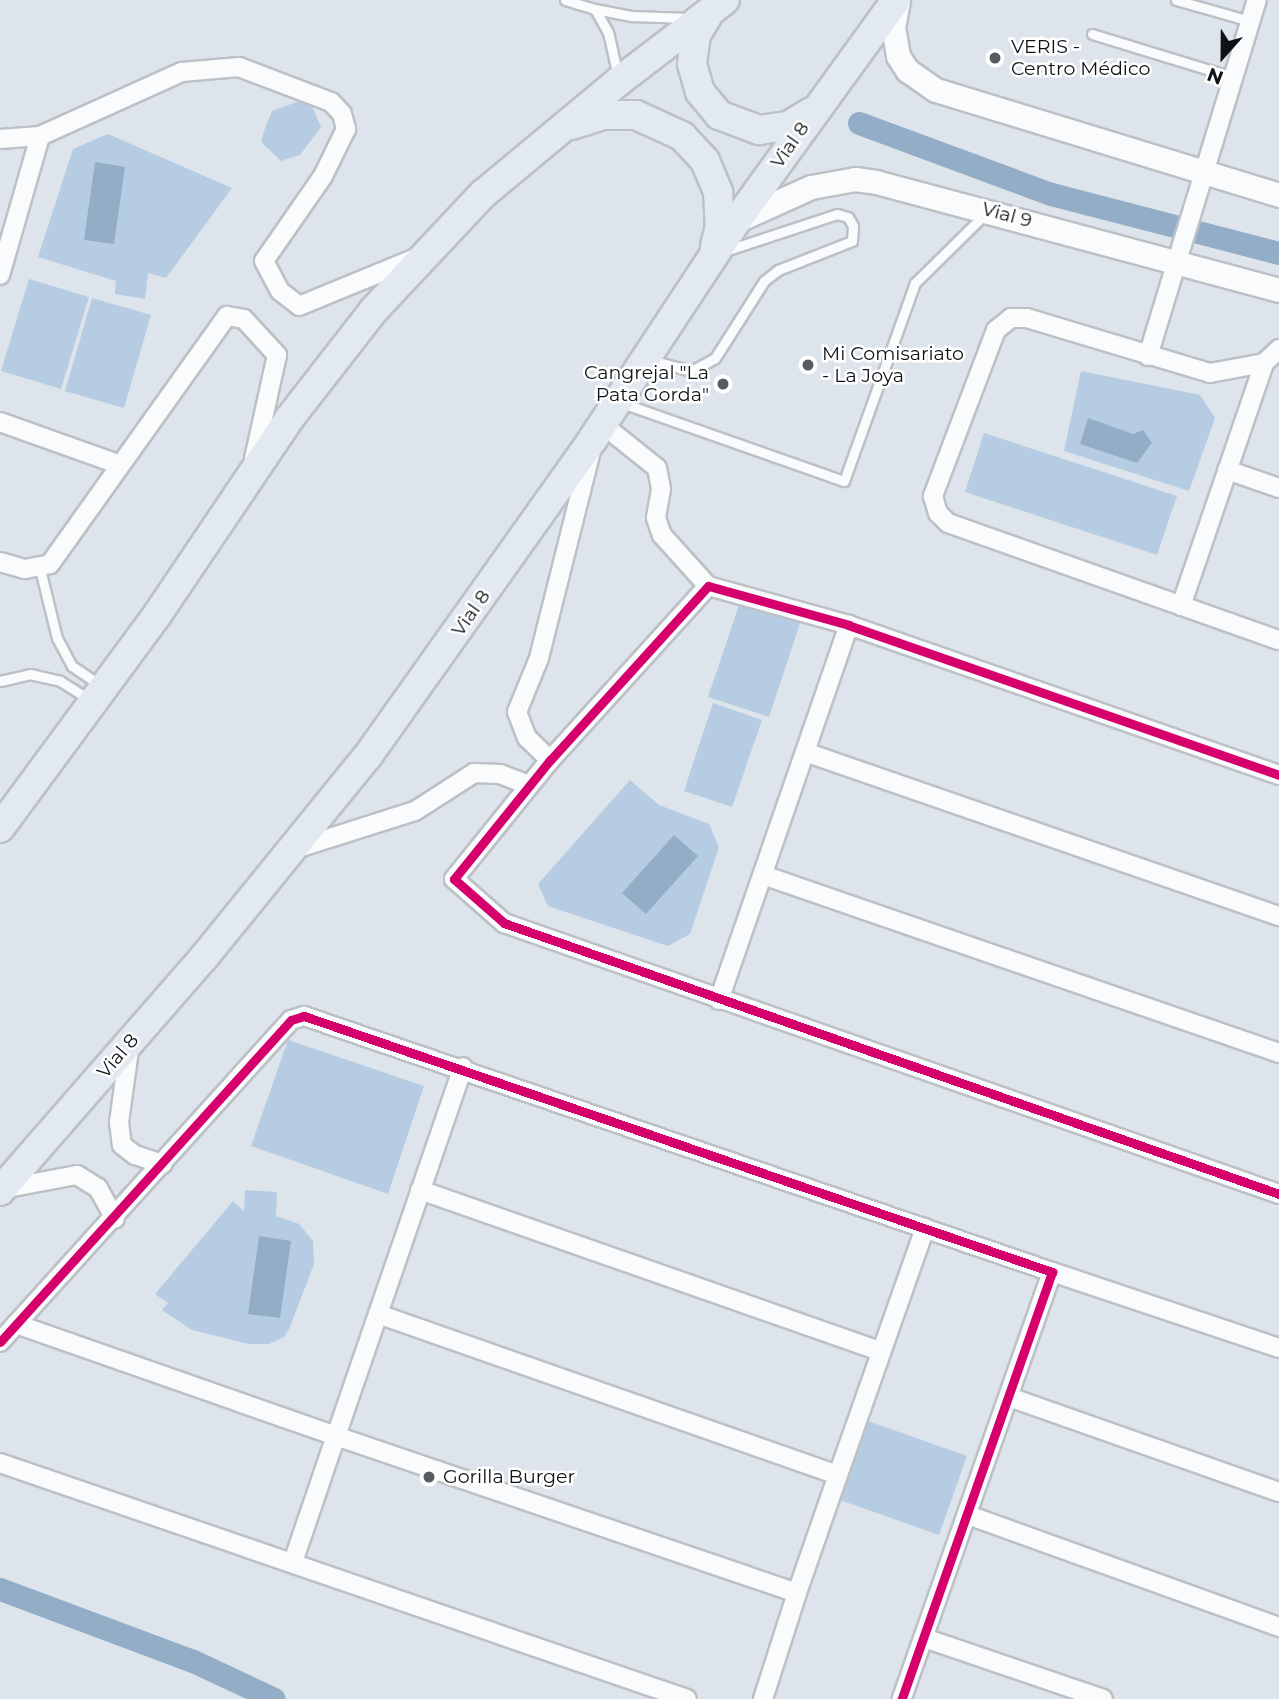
<!DOCTYPE html>
<meta charset="utf-8">
<style>
body{margin:0}
#map{position:relative;width:1279px;height:1699px;overflow:hidden;background:#dee4eb;font-family:Montserrat,sans-serif}
div>[style]{position:absolute}
.green>*{inset:0;background:#b6cce2}
.water>*{inset:0;background:#93adc7}
.canal>*{height:23px;margin:-11.5px;padding:0 11.5px;transform-origin:11.5px;border-radius:11.5px;background:#93adc7}
.roads{filter:drop-shadow(2px 0 #bcc1c6) drop-shadow(-2px 0 #bcc1c6) drop-shadow(0 2px #bcc1c6) drop-shadow(0 -2px #bcc1c6)}
.service>*{height:9px;margin:-4.5px;padding:0 4.5px;transform-origin:4.5px;border-radius:4.5px;background:#fafbfc}
.minor>*{height:18px;margin:-9px;padding:0 9px;transform-origin:9px;border-radius:9px;background:#fafbfc}
.tertiary>*{height:23px;margin:-11.5px;padding:0 11.5px;transform-origin:11.5px;border-radius:11.5px;background:#fafbfc}
.primary>*{height:28px;margin:-14px;padding:0 14px;transform-origin:14px;border-radius:14px;background:#e2e9f0}
.cycleway>*{height:9px;margin:-4.5px;padding:0 4.5px;transform-origin:4.5px;border-radius:4.5px;background:#d6006c}
.dots>*{width:19px;height:19px;translate:-50% -50%;box-sizing:border-box;border:4px solid #fff;border-radius:50%}
span{translate:-50% -50%;white-space:nowrap;text-align:center;line-height:1.15;-webkit-text-stroke:5px #fff;paint-order:stroke}
.poi-label{font-size:19px;color:#0f1317}
.left{translate:0 -50%;text-align:left}
.right{translate:-100% -50%;text-align:right}
.street-label{font-size:19px;color:#0f1317}
.north{position:absolute;left:1188px;top:21px;width:70px;height:70px;-webkit-text-stroke:5px #fff;paint-order:stroke;rotate:201deg;font-size:19px;font-weight:700;line-height:28px;text-align:center;color:#0f1317}
.north::after{content:'';display:block;margin:auto;width:24px;height:32px;background:#0f1317;clip-path:polygon(50% 0,100% 100%,50% 72%,0 100%)}
</style>
<div id="map">
<div class="green">
<div style="clip-path:polygon(299px 101px,312px 106px,321px 127px,300px 155px,281px 161px,261px 142px,265px 128px,272px 111px)"></div>
<div style="clip-path:polygon(108px 134px,232px 188px,166px 278px,148px 273px,145px 299px,115px 294px,116px 281px,38px 257px,73px 149px)"></div>
<div style="clip-path:polygon(29px 279px,89px 297px,61px 389px,1px 371px)"></div>
<div style="clip-path:polygon(92px 298px,151px 315px,124px 408px,65px 391px)"></div>
<div style="clip-path:polygon(1081px 371px,1200px 395px,1215px 418px,1189px 491px,1064px 451px)"></div>
<div style="clip-path:polygon(984px 433px,1177px 496px,1157px 555px,965px 492px)"></div>
<div style="clip-path:polygon(740px 602px,800px 623px,769px 717px,708px 697px)"></div>
<div style="clip-path:polygon(713px 703px,762px 720px,732px 807px,684px 791px)"></div>
<div style="clip-path:polygon(630px 780px,659px 805px,709px 824px,719px 847px,690px 934px,668px 946px,548px 906px,538px 884px)"></div>
<div style="clip-path:polygon(288px 1040px,424px 1086px,388px 1194px,251px 1146px)"></div>
<div style="clip-path:polygon(245px 1190px,277px 1192px,276px 1216px,299px 1224px,313px 1241px,314px 1264px,290px 1327px,284px 1337px,269px 1344px,249px 1344px,192px 1330px,162px 1310px,168px 1303px,155px 1294px,233px 1201px,244px 1211px)"></div>
<div style="clip-path:polygon(868px 1421px,967px 1456px,939px 1535px,840px 1500px)"></div>
</div>
<div class="water">
<div style="clip-path:polygon(95px 162px,125px 167px,114px 244px,84px 240px)"></div>
<div style="clip-path:polygon(1088px 418px,1133px 434px,1143px 430px,1152px 443px,1137px 463px,1080px 444px)"></div>
<div style="clip-path:polygon(674px 835px,698px 856px,646px 914px,622px 893px)"></div>
<div style="clip-path:polygon(259px 1236px,291px 1241px,280px 1318px,248px 1314px)"></div>
</div>
<div class="canal">
<div style="left:859px;top:123px;width:205px;rotate:20.3deg"></div>
<div style="left:1051px;top:194px;width:236px;rotate:14.5deg"></div>
<div style="left:0;top:1589px;width:206px;rotate:20.5deg"></div>
<div style="left:193px;top:1661px;width:89px;rotate:25.1deg"></div>
</div>
<div class="roads">
<div class="service">
<div style="left:565px;top:0;width:31px;rotate:17deg"></div>
<div style="left:595px;top:9px;width:26px;rotate:61deg"></div>
<div style="left:608px;top:32px;width:45px;rotate:77.2deg"></div>
<div style="left:1176px;top:0;width:77px;rotate:15.8deg"></div>
<div style="left:595px;top:9px;width:38px;rotate:11deg"></div>
<div style="left:632px;top:16px;width:55px;rotate:2.1deg"></div>
<div style="left:1092px;top:34px;width:147px;rotate:17deg"></div>
<div style="left:651px;top:360px;width:41px;rotate:15.4deg"></div>
<div style="left:691px;top:371px;width:27px;rotate:-28deg"></div>
<div style="left:715px;top:358px;width:91px;rotate:-57.5deg"></div>
<div style="left:764px;top:281px;width:18px;rotate:-38deg"></div>
<div style="left:778px;top:270px;width:79px;rotate:-21.4deg"></div>
<div style="left:852px;top:241px;width:15px;rotate:-86deg"></div>
<div style="left:853px;top:226px;width:10px;rotate:-119deg"></div>
<div style="left:848px;top:217px;width:11px;rotate:-165deg"></div>
<div style="left:837px;top:214px;width:118px;rotate:161.7deg"></div>
<div style="left:622px;top:403px;width:235px;rotate:19.4deg"></div>
<div style="left:844px;top:481px;width:210px;rotate:-70.3deg"></div>
<div style="left:915px;top:283px;width:100px;rotate:-44.6deg"></div>
<div style="left:40px;top:569px;width:71px;rotate:76.2deg"></div>
<div style="left:57px;top:638px;width:32px;rotate:62deg"></div>
<div style="left:72px;top:666px;width:34px;rotate:34deg"></div>
<div style="left:0;top:681px;width:31px;rotate:-13deg"></div>
<div style="left:30px;top:674px;width:31px;rotate:13deg"></div>
<div style="left:60px;top:681px;width:34px;rotate:32deg"></div>
</div>
<div class="minor">
<div style="left:0;top:139px;width:40px;rotate:-4.3deg"></div>
<div style="left:40px;top:136px;width:156px;rotate:-24.3deg"></div>
<div style="left:182px;top:72px;width:57px;rotate:-5deg"></div>
<div style="left:239px;top:67px;width:98px;rotate:20.8deg"></div>
<div style="left:331px;top:102px;width:16px;rotate:47deg"></div>
<div style="left:342px;top:114px;width:16px;rotate:75deg"></div>
<div style="left:346px;top:129px;width:52px;rotate:116.1deg"></div>
<div style="left:323px;top:176px;width:103px;rotate:124.8deg"></div>
<div style="left:264px;top:261px;width:34px;rotate:62deg"></div>
<div style="left:280px;top:291px;width:24px;rotate:38deg"></div>
<div style="left:299px;top:306px;width:126px;rotate:-22.3deg"></div>
<div style="left:0;top:275px;width:145px;rotate:-73.9deg"></div>
<div style="left:1279px;top:349px;width:21px;rotate:137deg"></div>
<div style="left:1264px;top:363px;width:55px;rotate:169.5deg"></div>
<div style="left:1210px;top:373px;width:191px;rotate:-163.3deg"></div>
<div style="left:1027px;top:318px;width:16px;rotate:180deg"></div>
<div style="left:1011px;top:318px;width:19px;rotate:141deg"></div>
<div style="left:996px;top:330px;width:178px;rotate:110.8deg"></div>
<div style="left:933px;top:496px;width:18px;rotate:74deg"></div>
<div style="left:938px;top:513px;width:14px;rotate:45deg"></div>
<div style="left:948px;top:523px;width:351px;rotate:19.5deg"></div>
<div style="left:1148px;top:356px;width:372px;rotate:-73deg"></div>
<div style="left:0;top:422px;width:125px;rotate:19.6deg"></div>
<div style="left:602px;top:424px;width:70px;rotate:38.7deg"></div>
<div style="left:657px;top:468px;width:21px;rotate:79deg"></div>
<div style="left:661px;top:489px;width:29px;rotate:100deg"></div>
<div style="left:656px;top:518px;width:18px;rotate:71deg"></div>
<div style="left:662px;top:535px;width:69px;rotate:48deg"></div>
<div style="left:1227px;top:470px;width:55px;rotate:19.1deg"></div>
<div style="left:0;top:562px;width:26px;rotate:16deg"></div>
<div style="left:25px;top:569px;width:25px;rotate:-11deg"></div>
<div style="left:50px;top:564px;width:305px;rotate:-54.5deg"></div>
<div style="left:227px;top:316px;width:17px;rotate:10deg"></div>
<div style="left:244px;top:319px;width:49px;rotate:47.5deg"></div>
<div style="left:277px;top:355px;width:107px;rotate:102.5deg"></div>
<div style="left:1181px;top:606px;width:257px;rotate:-71.1deg"></div>
<div style="left:805px;top:752px;width:502px;rotate:19.09deg"></div>
<div style="left:550px;top:760px;width:32px;rotate:-136deg"></div>
<div style="left:527px;top:738px;width:28px;rotate:-111deg"></div>
<div style="left:517px;top:712px;width:58px;rotate:-67.8deg"></div>
<div style="left:539px;top:658px;width:213px;rotate:-75.9deg"></div>
<div style="left:1279px;top:775px;width:455px;rotate:-160.8deg"></div>
<div style="left:849px;top:625px;width:146px;rotate:-164.5deg"></div>
<div style="left:708px;top:586px;width:235px;rotate:132.2deg"></div>
<div style="left:550px;top:760px;width:153px;rotate:128.9deg"></div>
<div style="left:454px;top:879px;width:67px;rotate:41.3deg"></div>
<div style="left:504px;top:923px;width:821px;rotate:19.27deg"></div>
<div style="left:295px;top:849px;width:126px;rotate:-17.6deg"></div>
<div style="left:415px;top:811px;width:70px;rotate:-32.8deg"></div>
<div style="left:474px;top:773px;width:26px;rotate:2deg"></div>
<div style="left:500px;top:774px;width:30px;rotate:21deg"></div>
<div style="left:763px;top:875px;width:546px;rotate:19.03deg"></div>
<div style="left:719px;top:1000px;width:397px;rotate:-70.9deg"></div>
<div style="left:130px;top:1043px;width:80px;rotate:97.9deg"></div>
<div style="left:119px;top:1122px;width:23px;rotate:83deg"></div>
<div style="left:122px;top:1145px;width:16px;rotate:38deg"></div>
<div style="left:135px;top:1155px;width:29px;rotate:18deg"></div>
<div style="left:2px;top:1189px;width:76px;rotate:-10.6deg"></div>
<div style="left:77px;top:1175px;width:25px;rotate:32deg"></div>
<div style="left:98px;top:1188px;width:35px;rotate:61deg"></div>
<div style="left:420px;top:1190px;width:487px;rotate:19.3deg"></div>
<div style="left:1052px;top:1272px;width:239px;rotate:18.5deg"></div>
<div style="left:378px;top:1314px;width:487px;rotate:19.3deg"></div>
<div style="left:838px;top:1475px;width:125px;rotate:109.2deg"></div>
<div style="left:16px;top:1324px;width:339px;rotate:19.3deg"></div>
<div style="left:336px;top:1436px;width:390px;rotate:-71deg"></div>
<div style="left:0;top:1342px;width:434px;rotate:-47.9deg"></div>
<div style="left:291px;top:1020px;width:14px;rotate:-17deg"></div>
<div style="left:304px;top:1016px;width:791px;rotate:18.89deg"></div>
<div style="left:1052px;top:1272px;width:453px;rotate:109.4deg"></div>
<div style="left:1009px;top:1397px;width:286px;rotate:19.4deg"></div>
<div style="left:0;top:1463px;width:726px;rotate:18.96deg"></div>
<div style="left:838px;top:1475px;width:262px;rotate:-70.6deg"></div>
<div style="left:968px;top:1515px;width:331px;rotate:19.8deg"></div>
<div style="left:293px;top:1562px;width:133px;rotate:-71.2deg"></div>
<div style="left:336px;top:1436px;width:487px;rotate:18.8deg"></div>
<div style="left:797px;top:1593px;width:111px;rotate:107.8deg"></div>
<div style="left:924px;top:1638px;width:189px;rotate:18.8deg"></div>
</div>
<div class="tertiary">
<div style="left:898px;top:0;width:27px;rotate:100deg"></div>
<div style="left:893px;top:27px;width:29px;rotate:80deg"></div>
<div style="left:898px;top:56px;width:17px;rotate:57deg"></div>
<div style="left:907px;top:70px;width:35px;rotate:35deg"></div>
<div style="left:936px;top:90px;width:359px;rotate:17deg"></div>
<div style="left:738px;top:220px;width:80px;rotate:-24.3deg"></div>
<div style="left:811px;top:187px;width:45px;rotate:-10.3deg"></div>
<div style="left:855px;top:179px;width:21px;rotate:8deg"></div>
<div style="left:876px;top:182px;width:417px;rotate:15deg"></div>
</div>
<div class="primary">
<div style="left:708px;top:15px;width:23px;rotate:121deg"></div>
<div style="left:696px;top:35px;width:29px;rotate:98deg"></div>
<div style="left:692px;top:64px;width:29px;rotate:74deg"></div>
<div style="left:700px;top:92px;width:30px;rotate:50deg"></div>
<div style="left:719px;top:115px;width:43px;rotate:20.6deg"></div>
<div style="left:759px;top:130px;width:29px;rotate:-8deg"></div>
<div style="left:788px;top:126px;width:27px;rotate:-31deg"></div>
<div style="left:572px;top:125px;width:32px;rotate:-18deg"></div>
<div style="left:602px;top:115px;width:34px"></div>
<div style="left:636px;top:115px;width:51px;rotate:24.5deg"></div>
<div style="left:682px;top:136px;width:34px;rotate:47deg"></div>
<div style="left:705px;top:161px;width:34px;rotate:67deg"></div>
<div style="left:718px;top:192px;width:34px;rotate:87deg"></div>
<div style="left:720px;top:226px;width:21px;rotate:104deg"></div>
<div style="left:0;top:828px;width:265px;rotate:-53.6deg"></div>
<div style="left:157px;top:615px;width:236px;rotate:-56deg"></div>
<div style="left:289px;top:419px;width:138px;rotate:-52.1deg"></div>
<div style="left:374px;top:310px;width:159px;rotate:-46.8deg"></div>
<div style="left:483px;top:194px;width:177px;rotate:-39.7deg"></div>
<div style="left:619px;top:81px;width:133px;rotate:-37.4deg"></div>
<div style="left:0;top:1191px;width:312px;rotate:-48.9deg"></div>
<div style="left:205px;top:956px;width:257px;rotate:-50.9deg"></div>
<div style="left:367px;top:757px;width:392px;rotate:-54.6deg"></div>
<div style="left:594px;top:437px;width:260px;rotate:-56.6deg"></div>
<div style="left:737px;top:220px;width:271px;rotate:-54.1deg"></div>
</div>
</div>
<div class="cycleway">
<div style="left:1279px;top:775px;width:455px;rotate:-160.8deg"></div>
<div style="left:849px;top:625px;width:146px;rotate:-164.5deg"></div>
<div style="left:708px;top:586px;width:235px;rotate:132.2deg"></div>
<div style="left:550px;top:760px;width:153px;rotate:128.9deg"></div>
<div style="left:454px;top:879px;width:67px;rotate:41.3deg"></div>
<div style="left:504px;top:923px;width:821px;rotate:19.27deg"></div>
<div style="left:0;top:1342px;width:434px;rotate:-47.9deg"></div>
<div style="left:291px;top:1020px;width:14px;rotate:-17deg"></div>
<div style="left:304px;top:1016px;width:791px;rotate:18.89deg"></div>
<div style="left:1052px;top:1272px;width:453px;rotate:109.4deg"></div>
</div>
<div class="dots">
<div style="left:995px;top:58px;background:#575c61"></div>
<div style="left:808px;top:365px;background:#575c61"></div>
<div style="left:723px;top:384px;background:#575c61"></div>
<div style="left:429px;top:1477px;background:#575c61"></div>
</div>
<div class="poi-label">
<span class="left" style="left:1011px;top:58px">VERIS -<br>Centro Médico</span>
<span class="left" style="left:822px;top:365px">Mi Comisariato<br>- La Joya</span>
<span class="right" style="left:709px;top:384px">Cangrejal "La<br>Pata Gorda"</span>
<span class="left" style="left:443px;top:1477px">Gorilla Burger</span>
</div>
<div class="street-label">
<span style="left:790px;top:145px;rotate:-55deg">Vial 8</span>
<span style="left:1007px;top:215px;rotate:15deg">Vial 9</span>
<span style="left:471px;top:613px;rotate:-55deg">Vial 8</span>
<span style="left:118px;top:1056px;rotate:-49deg">Vial 8</span>
</div>
<div class="north">N</div>
</div>
